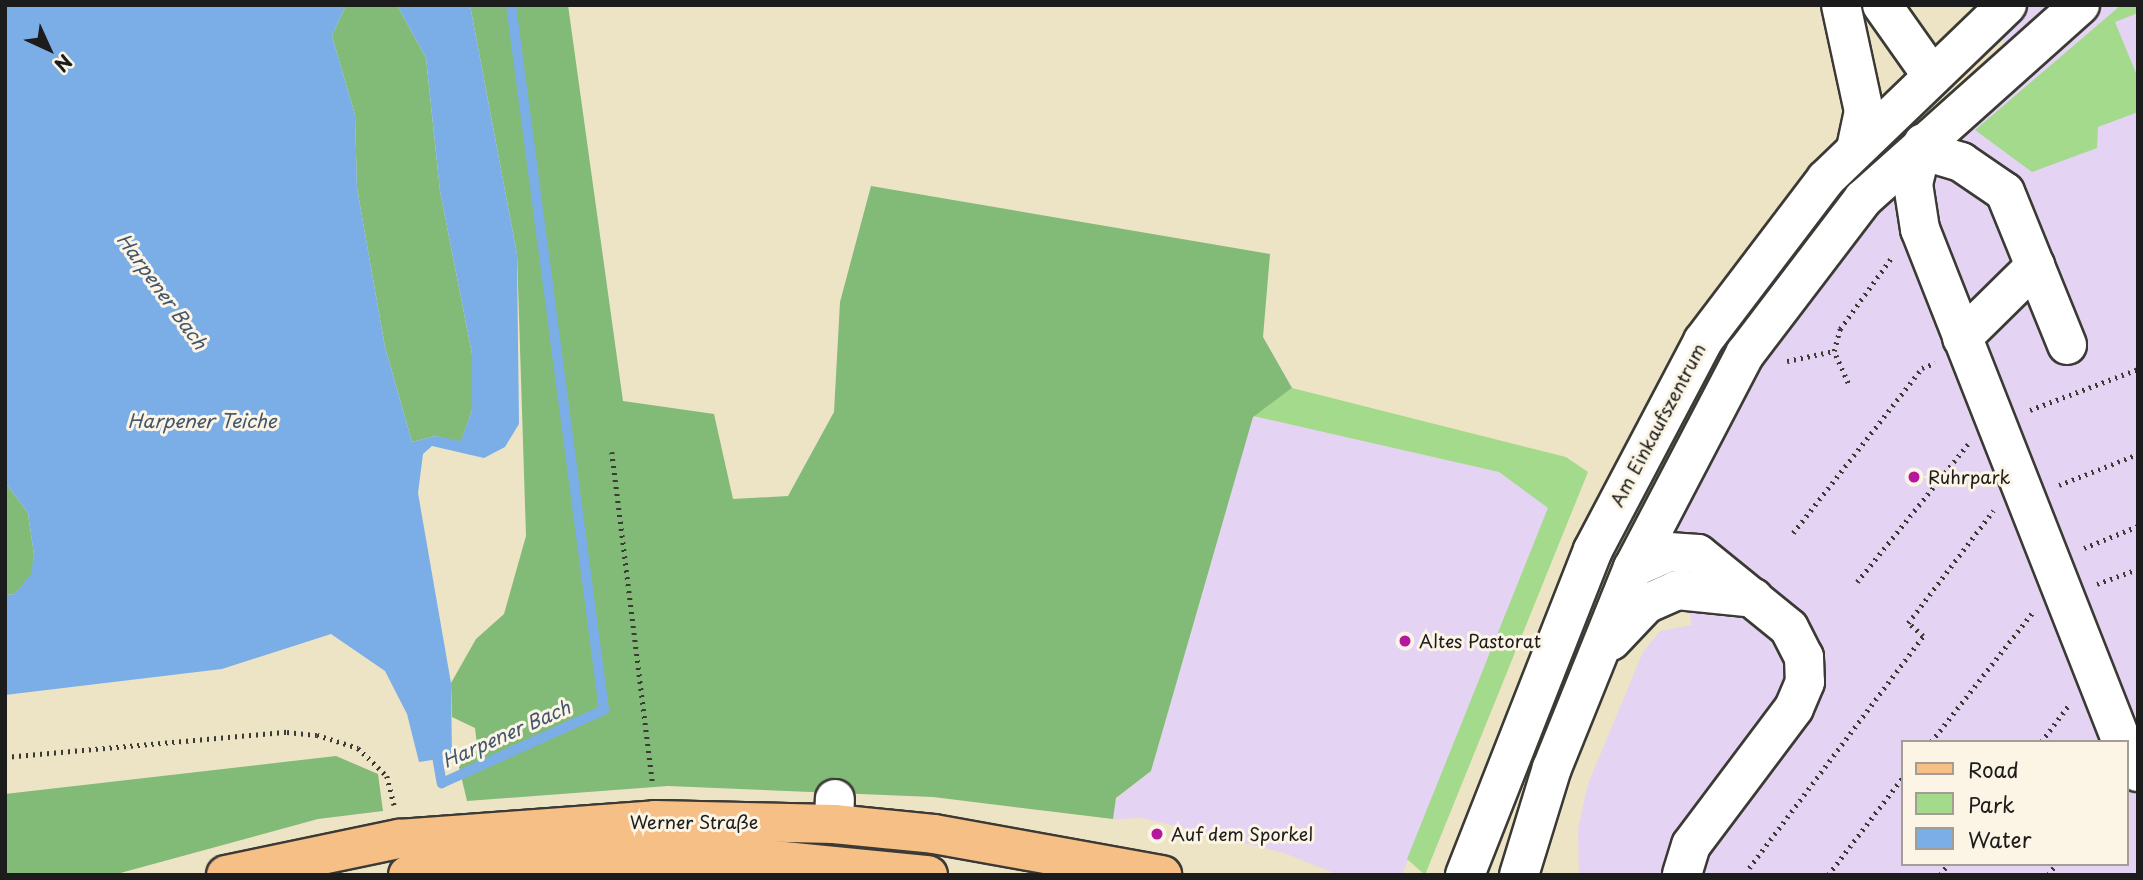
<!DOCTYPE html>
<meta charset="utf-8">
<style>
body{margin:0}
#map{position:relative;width:2143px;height:880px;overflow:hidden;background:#ede4c5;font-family:"Playpen Sans",sans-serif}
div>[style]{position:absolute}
.built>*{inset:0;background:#e4d3f2}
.green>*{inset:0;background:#a3da8c}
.forest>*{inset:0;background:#82ba78}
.water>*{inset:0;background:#7baee7}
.stream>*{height:10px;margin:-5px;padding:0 5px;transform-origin:5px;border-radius:5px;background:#7baee7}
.path>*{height:4.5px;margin-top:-2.25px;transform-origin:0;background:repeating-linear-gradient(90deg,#3b3a35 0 2px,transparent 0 7px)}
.roads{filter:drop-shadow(2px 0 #3b3a35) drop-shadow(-2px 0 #3b3a35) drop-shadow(0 2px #3b3a35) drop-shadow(0 -2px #3b3a35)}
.minor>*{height:38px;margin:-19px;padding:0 19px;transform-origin:19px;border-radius:19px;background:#fff}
.major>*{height:38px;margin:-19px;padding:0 19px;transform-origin:19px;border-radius:19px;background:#f5bf86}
.dots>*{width:19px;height:19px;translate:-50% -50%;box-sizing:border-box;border:4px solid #fcf5e5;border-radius:50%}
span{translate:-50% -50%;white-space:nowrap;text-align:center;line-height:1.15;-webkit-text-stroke:6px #fcf5e5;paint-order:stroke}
.street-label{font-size:18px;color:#1c1c1c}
.poi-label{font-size:18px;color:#1c1c1c}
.left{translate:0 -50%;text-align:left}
.water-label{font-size:19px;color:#42566d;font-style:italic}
.frame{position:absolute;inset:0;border:7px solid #1c1c1c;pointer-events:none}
.legend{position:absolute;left:1901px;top:740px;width:228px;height:126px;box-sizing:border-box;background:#fcf5e5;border:2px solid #a29e95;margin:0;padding:9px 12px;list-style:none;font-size:21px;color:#1c1c1c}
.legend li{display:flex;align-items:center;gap:14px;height:35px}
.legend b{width:35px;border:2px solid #a29e95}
.north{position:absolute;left:14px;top:14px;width:70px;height:70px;-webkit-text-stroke:5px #fcf5e5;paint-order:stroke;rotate:135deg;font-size:19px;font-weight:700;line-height:28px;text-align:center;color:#1c1c1c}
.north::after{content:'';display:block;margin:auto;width:24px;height:32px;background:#1c1c1c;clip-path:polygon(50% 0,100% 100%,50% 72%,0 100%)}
</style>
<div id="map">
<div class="built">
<div style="clip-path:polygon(evenodd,1972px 5px,2138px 5px,2138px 875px,1579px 875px,1578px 829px,1588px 784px,1643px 652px,1660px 631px,1692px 625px,1675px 533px,1658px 534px,1784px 325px,1888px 199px,2023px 64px,1972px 5px,1903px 742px,2127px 742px,2127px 864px,1903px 864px,1903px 742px)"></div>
<div style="clip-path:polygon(1253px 416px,1499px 472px,1549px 508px,1402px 875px,1339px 875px,1284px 853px,1142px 818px,1113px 819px,1116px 799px,1151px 771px)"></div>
</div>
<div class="green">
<div style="clip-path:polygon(2121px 5px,2138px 5px,2138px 13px,2115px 22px,2138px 78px,2138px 112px,2098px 127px,2097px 148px,2032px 172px,1975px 130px)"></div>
<div style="clip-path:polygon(1292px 388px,1566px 457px,1588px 472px,1425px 875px,1407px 859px,1548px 508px,1499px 472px,1253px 416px)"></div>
</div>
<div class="forest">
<div style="clip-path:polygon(346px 5px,397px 5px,426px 58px,440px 191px,472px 354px,472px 410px,461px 442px,435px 436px,412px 442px,385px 347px,357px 188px,355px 115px,332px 36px)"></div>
<div style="clip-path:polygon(470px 5px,568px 5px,623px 401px,714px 414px,733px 499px,788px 496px,834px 412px,840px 302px,871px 186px,1270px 254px,1263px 337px,1292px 388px,1253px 417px,1151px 771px,1116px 798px,1113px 819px,933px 797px,668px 786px,467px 801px,459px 767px,477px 745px,475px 728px,452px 717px,451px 683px,476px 639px,504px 614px,526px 536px,517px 254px)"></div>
<div style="clip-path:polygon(5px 482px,28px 513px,34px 555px,32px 574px,15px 594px,5px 595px)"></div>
<div style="clip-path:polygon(336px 756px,378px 774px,383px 811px,318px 819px,113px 875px,5px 875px,5px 794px)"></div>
</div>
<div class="water">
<div style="clip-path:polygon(5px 5px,346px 5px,332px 36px,355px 115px,357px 188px,385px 347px,412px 442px,435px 436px,461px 441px,472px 410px,472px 354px,440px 191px,426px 58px,397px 5px,470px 5px,517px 254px,519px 424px,505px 447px,484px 458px,432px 446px,423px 454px,418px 493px,451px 683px,452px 757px,419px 762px,407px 714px,385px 671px,331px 634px,222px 669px,5px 695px,5px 595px,15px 594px,31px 574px,34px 555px,28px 513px,5px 482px)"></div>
</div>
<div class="stream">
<div style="left:435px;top:745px;width:39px;rotate:80deg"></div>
<div style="left:442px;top:783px;width:178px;rotate:-24.3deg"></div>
<div style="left:604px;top:710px;width:711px;rotate:-97.51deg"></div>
</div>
<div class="path">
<div style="left:1787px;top:361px;width:48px;rotate:-12deg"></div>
<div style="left:1848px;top:383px;width:35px;rotate:-114deg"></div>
<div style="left:1834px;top:351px;width:23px;rotate:-75deg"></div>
<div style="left:1840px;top:329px;width:89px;rotate:-54.2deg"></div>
<div style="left:2030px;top:410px;width:116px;rotate:-20.8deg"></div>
<div style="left:612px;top:452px;width:335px;rotate:83deg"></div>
<div style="left:2059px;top:485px;width:85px;rotate:-21.4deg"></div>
<div style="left:1793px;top:533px;width:209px;rotate:-52deg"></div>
<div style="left:1922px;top:368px;width:14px;rotate:-21deg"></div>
<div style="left:2084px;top:548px;width:58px;rotate:-22.2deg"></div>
<div style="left:1857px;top:582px;width:177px;rotate:-51.2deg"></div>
<div style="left:2097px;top:584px;width:44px;rotate:-20.1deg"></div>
<div style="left:1931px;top:742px;width:164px;rotate:-51.9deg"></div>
<div style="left:2041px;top:742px;width:45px;rotate:-53.1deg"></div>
<div style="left:5px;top:757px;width:283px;rotate:-5.1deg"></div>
<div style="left:287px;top:732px;width:30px;rotate:6deg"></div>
<div style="left:317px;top:735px;width:43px;rotate:17.6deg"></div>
<div style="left:358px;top:748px;width:40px;rotate:44deg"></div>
<div style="left:387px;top:776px;width:30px;rotate:76deg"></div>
<div style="left:1749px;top:868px;width:290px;rotate:-53.1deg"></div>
<div style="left:1923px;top:636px;width:20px;rotate:-139deg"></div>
<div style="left:1908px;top:623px;width:141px;rotate:-52.8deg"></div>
<div style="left:1828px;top:875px;width:123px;rotate:-52.6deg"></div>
<div style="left:1940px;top:875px;width:14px;rotate:-54deg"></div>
<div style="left:2048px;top:875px;width:14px;rotate:-54deg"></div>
</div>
<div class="roads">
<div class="minor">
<div style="left:1841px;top:5px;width:108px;rotate:77.8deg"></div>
<div style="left:1864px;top:111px;width:39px;rotate:102deg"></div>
<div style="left:1882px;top:5px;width:83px;rotate:54.8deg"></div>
<div style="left:1923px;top:143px;width:42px;rotate:103.7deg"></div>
<div style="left:1913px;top:184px;width:46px;rotate:81.2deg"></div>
<div style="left:1920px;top:229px;width:551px;rotate:68.51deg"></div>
<div style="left:1921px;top:150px;width:42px;rotate:16.7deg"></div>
<div style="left:1961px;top:162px;width:53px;rotate:34.3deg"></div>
<div style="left:2005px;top:192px;width:165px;rotate:67.9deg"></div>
<div style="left:1962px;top:338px;width:103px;rotate:-44.6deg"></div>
<div style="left:1633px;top:568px;width:39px;rotate:-24deg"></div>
<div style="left:1669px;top:552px;width:29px;rotate:4deg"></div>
<div style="left:1698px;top:554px;width:117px;rotate:39.1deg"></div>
<div style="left:1789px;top:628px;width:33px;rotate:63deg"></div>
<div style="left:1804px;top:657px;width:25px;rotate:88deg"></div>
<div style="left:1805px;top:682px;width:28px;rotate:113deg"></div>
<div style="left:1794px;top:708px;width:171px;rotate:126.9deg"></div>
<div style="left:1691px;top:845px;width:31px;rotate:107deg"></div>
<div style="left:1611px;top:641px;width:51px;rotate:-46.6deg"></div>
<div style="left:1646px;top:604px;width:34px;rotate:-24deg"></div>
<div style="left:1677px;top:590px;width:77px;rotate:5.9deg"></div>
<div style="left:2127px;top:754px;width:21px;rotate:59deg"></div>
<div style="left:834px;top:824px;width:25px;rotate:-88deg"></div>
<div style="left:1465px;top:875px;width:349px;rotate:-68.5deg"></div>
<div style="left:1593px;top:550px;width:236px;rotate:-62.2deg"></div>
<div style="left:1703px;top:341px;width:203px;rotate:-52.8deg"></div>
<div style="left:1826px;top:179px;width:251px;rotate:-43.9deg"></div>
<div style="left:1519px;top:875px;width:112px;rotate:-72.9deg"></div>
<div style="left:1552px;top:768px;width:216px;rotate:-68deg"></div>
<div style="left:1633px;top:568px;width:242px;rotate:-62.4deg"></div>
<div style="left:1745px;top:354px;width:195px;rotate:-52.7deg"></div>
<div style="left:1863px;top:199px;width:291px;rotate:-41.8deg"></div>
</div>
<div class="major">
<div style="left:226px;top:875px;width:177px;rotate:-11.8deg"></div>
<div style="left:399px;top:839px;width:257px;rotate:-4.2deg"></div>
<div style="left:655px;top:820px;width:179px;rotate:1.3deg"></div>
<div style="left:834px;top:824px;width:100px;rotate:5.7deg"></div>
<div style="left:934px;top:834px;width:232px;rotate:10.2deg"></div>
<div style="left:408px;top:875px;width:210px;rotate:-5.2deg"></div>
<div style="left:617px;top:856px;width:126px;rotate:0.5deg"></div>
<div style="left:743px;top:857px;width:186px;rotate:5.6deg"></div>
</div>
</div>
<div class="dots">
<div style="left:1914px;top:477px;background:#b5179e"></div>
<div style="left:1405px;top:641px;background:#b5179e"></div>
<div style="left:1157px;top:834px;background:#b5179e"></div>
</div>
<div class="street-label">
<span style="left:1658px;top:425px;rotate:-62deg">Am Einkaufszentrum</span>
<span style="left:694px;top:822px">Werner Straße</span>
</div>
<div class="poi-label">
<span class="left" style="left:1928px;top:477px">Ruhrpark</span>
<span class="left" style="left:1419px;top:641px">Altes Pastorat</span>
<span class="left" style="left:1171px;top:834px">Auf dem Sporkel</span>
</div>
<div class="water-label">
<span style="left:162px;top:291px;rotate:54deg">Harpener Bach</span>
<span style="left:202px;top:421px">Harpener Teiche</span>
<span style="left:506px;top:734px;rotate:-24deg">Harpener Bach</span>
</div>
<div class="frame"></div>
<ul class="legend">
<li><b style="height:9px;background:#f5bf86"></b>Road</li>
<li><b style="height:19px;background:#a3da8c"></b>Park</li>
<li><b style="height:19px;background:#7baee7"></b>Water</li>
</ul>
<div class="north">N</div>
</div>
